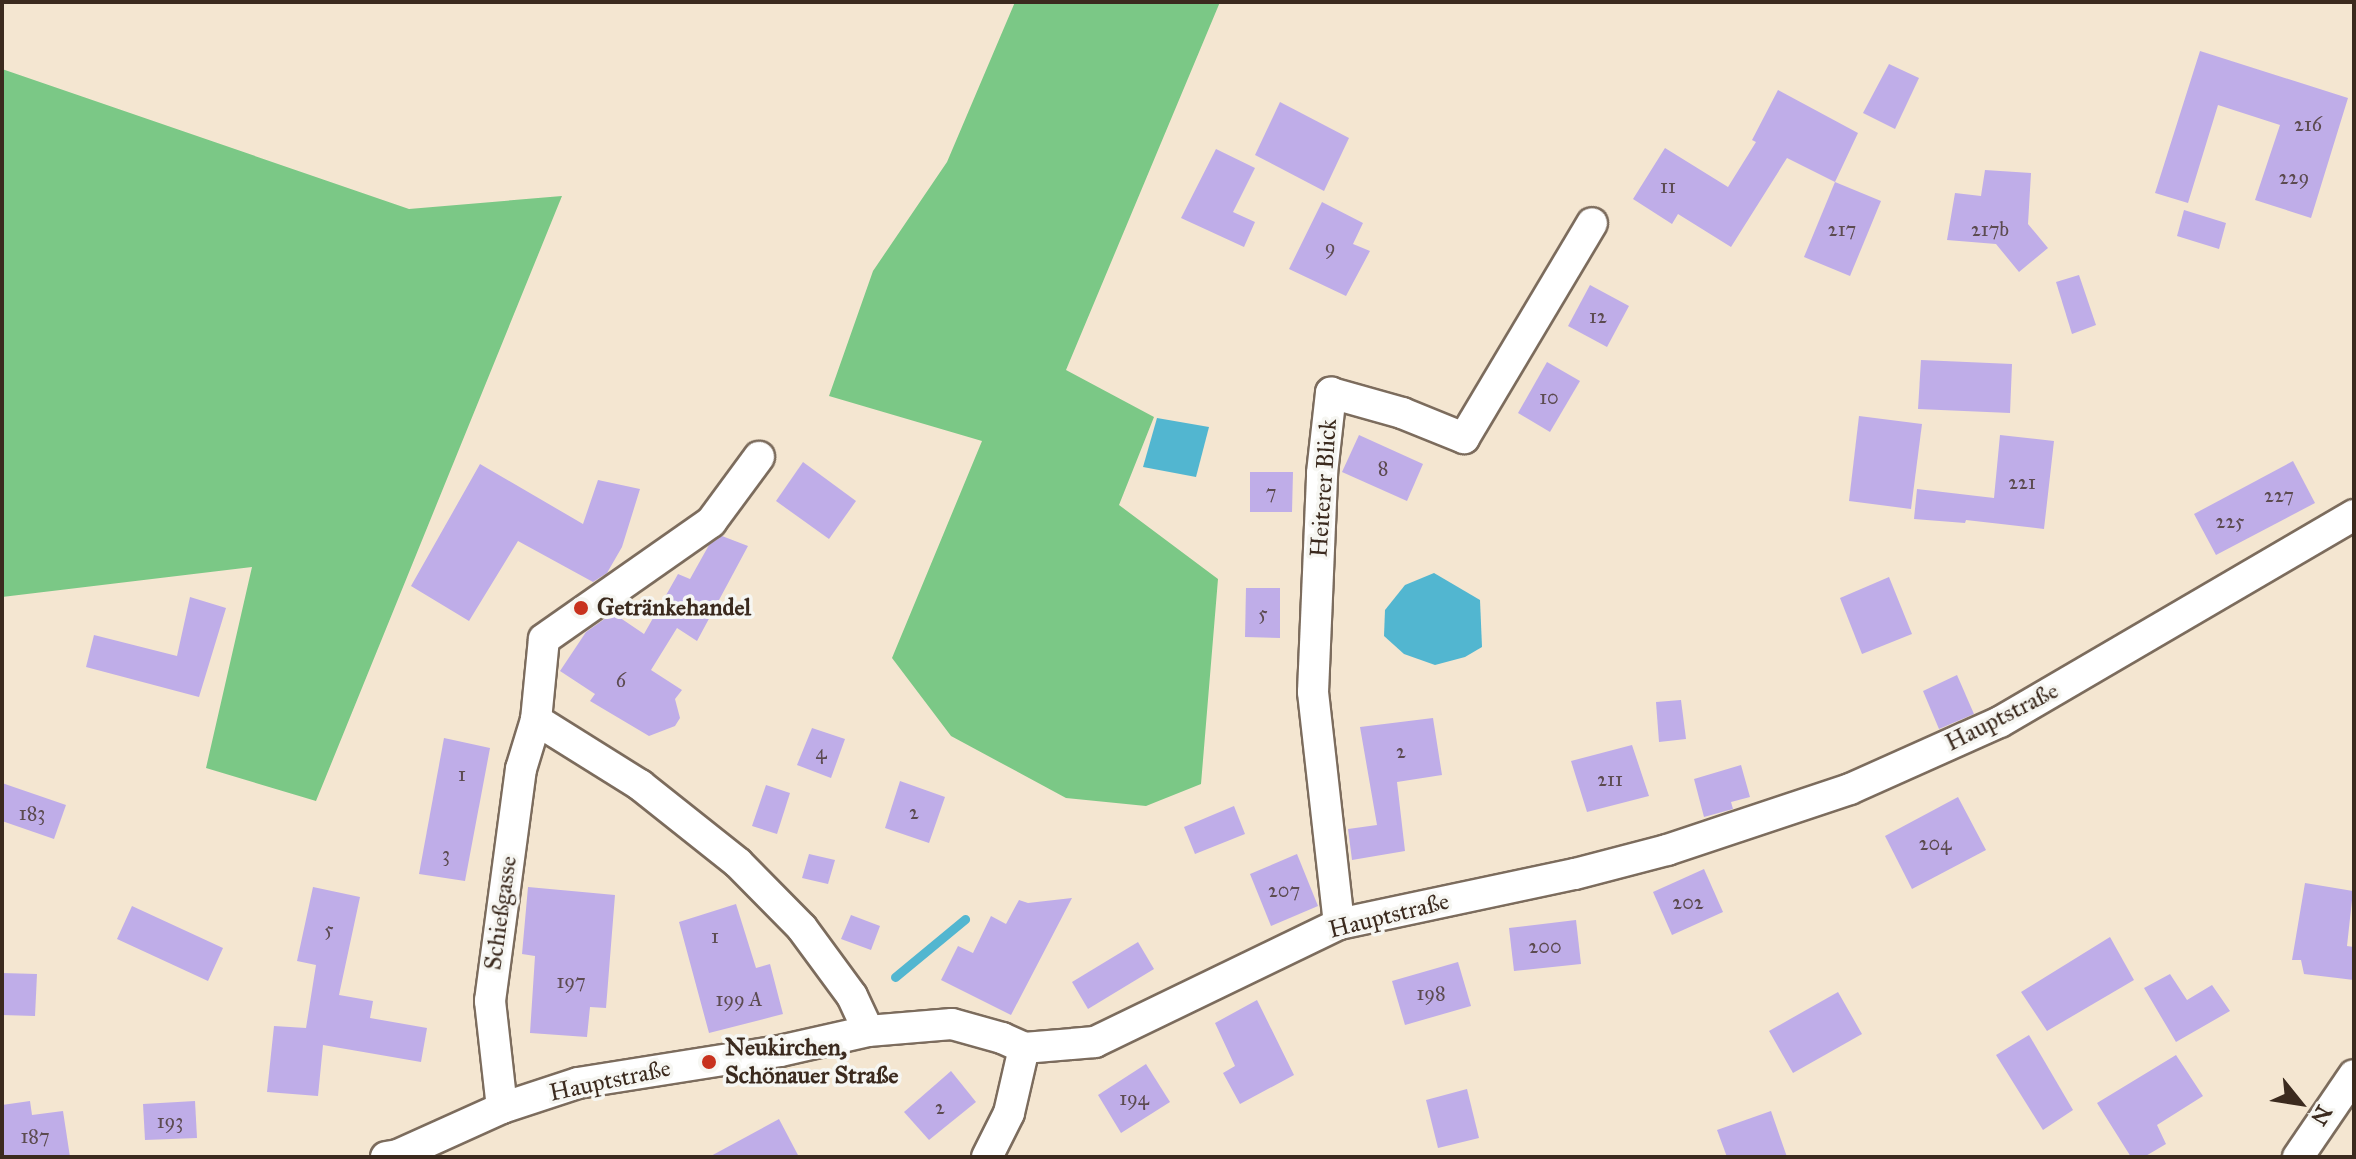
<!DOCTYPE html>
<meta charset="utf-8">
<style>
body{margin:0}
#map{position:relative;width:2356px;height:1159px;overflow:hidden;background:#f4e6d1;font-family:"IM FELL Great Primer",serif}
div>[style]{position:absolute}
.green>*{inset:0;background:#7bc886}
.water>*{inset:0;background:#52b6d0}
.stream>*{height:9px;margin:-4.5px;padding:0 4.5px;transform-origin:4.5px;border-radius:4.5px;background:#52b6d0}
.building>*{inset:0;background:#bfade8}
.roads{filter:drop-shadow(2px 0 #7c6c5d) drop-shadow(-2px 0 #7c6c5d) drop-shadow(0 2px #7c6c5d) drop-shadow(0 -2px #7c6c5d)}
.minor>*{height:30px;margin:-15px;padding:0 15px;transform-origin:15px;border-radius:15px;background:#fff}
.dots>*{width:22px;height:22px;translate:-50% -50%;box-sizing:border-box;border:4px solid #f6f6f2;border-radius:50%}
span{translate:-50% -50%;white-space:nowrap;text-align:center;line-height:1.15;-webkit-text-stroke:7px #f6f6f2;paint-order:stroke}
.number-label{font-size:20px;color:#5c4b50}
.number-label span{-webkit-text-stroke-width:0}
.street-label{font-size:24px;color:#3b2a1e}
.poi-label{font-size:24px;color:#3b2a1e;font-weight:700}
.left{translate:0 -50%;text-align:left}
.frame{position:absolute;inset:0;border:4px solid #3b2a1e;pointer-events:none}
.north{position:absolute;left:2260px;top:1063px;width:80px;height:80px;-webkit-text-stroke:6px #f6f6f2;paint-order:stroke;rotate:120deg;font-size:22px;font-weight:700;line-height:32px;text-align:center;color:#3b2a1e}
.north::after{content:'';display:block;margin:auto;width:28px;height:36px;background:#3b2a1e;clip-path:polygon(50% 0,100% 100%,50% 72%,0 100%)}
</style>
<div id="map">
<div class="green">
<div style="clip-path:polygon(1015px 2px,1220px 2px,1066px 370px,1154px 417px,1119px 505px,1218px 579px,1201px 784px,1146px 806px,1066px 798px,951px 736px,892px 658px,982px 441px,829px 396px,873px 271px,947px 162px)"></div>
<div style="clip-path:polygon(2px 69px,409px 209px,562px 196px,316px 801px,206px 768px,252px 567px,2px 597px)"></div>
</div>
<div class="water">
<div style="clip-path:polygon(1157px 418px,1209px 427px,1196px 477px,1143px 467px)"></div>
<div style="clip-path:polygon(1434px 573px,1480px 600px,1482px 647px,1465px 657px,1435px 665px,1404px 654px,1384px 636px,1385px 610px,1405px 585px)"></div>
</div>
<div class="stream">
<div style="left:895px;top:977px;width:91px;rotate:-39.6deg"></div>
</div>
<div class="building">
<div style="clip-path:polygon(2200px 51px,2348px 98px,2311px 218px,2255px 200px,2280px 125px,2218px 105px,2188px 203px,2155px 193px)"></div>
<div style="clip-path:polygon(1889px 64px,1919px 78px,1895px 129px,1863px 113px)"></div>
<div style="clip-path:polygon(1778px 90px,1858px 133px,1835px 182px,1787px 158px,1731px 247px,1678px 214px,1672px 224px,1633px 199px,1665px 148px,1728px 187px,1756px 142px,1752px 140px)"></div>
<div style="clip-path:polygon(1280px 102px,1349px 138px,1324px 191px,1255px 155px)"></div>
<div style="clip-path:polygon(1216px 149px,1255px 168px,1233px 212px,1255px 222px,1244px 247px,1181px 218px)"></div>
<div style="clip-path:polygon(1985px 170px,2031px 173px,2028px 224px,2048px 248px,2019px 272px,1996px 244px,1947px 240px,1955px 193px,1981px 196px)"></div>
<div style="clip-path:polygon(1835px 182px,1881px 201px,1850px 276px,1804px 257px)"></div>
<div style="clip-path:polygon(1322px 202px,1363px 223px,1353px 244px,1370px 251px,1346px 296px,1289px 269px)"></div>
<div style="clip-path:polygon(2184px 210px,2226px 223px,2219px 249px,2177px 236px)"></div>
<div style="clip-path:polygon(2079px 275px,2096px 325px,2072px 334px,2056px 282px)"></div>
<div style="clip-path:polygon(1590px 285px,1629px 306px,1607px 347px,1568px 326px)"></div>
<div style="clip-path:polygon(1921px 360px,2012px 364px,2010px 413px,1918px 409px)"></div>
<div style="clip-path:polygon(1547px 362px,1580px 381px,1550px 432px,1518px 413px)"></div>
<div style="clip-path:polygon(1859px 416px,1922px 424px,1911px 509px,1849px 501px)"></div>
<div style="clip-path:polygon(1359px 435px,1423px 464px,1407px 501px,1342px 472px)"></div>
<div style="clip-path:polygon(2000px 435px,2054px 441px,2044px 529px,1966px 520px,1965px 523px,1914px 519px,1917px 489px,1994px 498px)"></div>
<div style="clip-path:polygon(2293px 461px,2315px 503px,2216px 555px,2194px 514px)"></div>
<div style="clip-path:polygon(803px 462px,856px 501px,829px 539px,776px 501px)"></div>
<div style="clip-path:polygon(480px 464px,583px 524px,598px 480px,640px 489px,622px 547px,607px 573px,593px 582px,518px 541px,469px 621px,411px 586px)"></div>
<div style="clip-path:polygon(1250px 472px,1293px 472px,1292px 512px,1250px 512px)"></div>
<div style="clip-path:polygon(722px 536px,748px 546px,697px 641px,677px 628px,651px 670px,682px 690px,675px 699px,680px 718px,675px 726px,649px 736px,590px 701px,595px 694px,560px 671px,586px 632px,613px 613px,644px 634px,678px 574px,690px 579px,709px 545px)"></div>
<div style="clip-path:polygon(1889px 577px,1912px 634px,1862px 654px,1840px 598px)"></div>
<div style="clip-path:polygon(1246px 588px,1280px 588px,1280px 638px,1245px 637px)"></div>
<div style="clip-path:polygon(190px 597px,226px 608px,199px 697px,86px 667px,94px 635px,177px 656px)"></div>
<div style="clip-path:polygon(1957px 675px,1974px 714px,1939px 729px,1923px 691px)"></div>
<div style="clip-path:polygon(1681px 700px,1686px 739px,1659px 742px,1656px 702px)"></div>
<div style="clip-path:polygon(1433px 718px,1442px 775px,1397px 782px,1405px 851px,1352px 860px,1348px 829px,1377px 825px,1360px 727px)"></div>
<div style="clip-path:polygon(812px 728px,845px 739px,831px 778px,797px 765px)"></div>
<div style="clip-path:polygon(444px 738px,490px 748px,465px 881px,419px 874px)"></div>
<div style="clip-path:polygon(1632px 745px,1649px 796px,1587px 812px,1571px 761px)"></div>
<div style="clip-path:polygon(1741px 765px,1750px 797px,1731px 802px,1733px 809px,1704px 817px,1694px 779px)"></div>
<div style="clip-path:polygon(900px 781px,945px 797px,929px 843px,885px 828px)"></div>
<div style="clip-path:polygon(2px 783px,66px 805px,54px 839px,2px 821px)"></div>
<div style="clip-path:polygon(766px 785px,790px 793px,777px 834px,752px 826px)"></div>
<div style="clip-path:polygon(1958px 797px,1986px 850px,1912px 889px,1885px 836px)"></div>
<div style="clip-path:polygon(1234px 806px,1245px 834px,1195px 854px,1184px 827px)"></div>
<div style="clip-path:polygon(809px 854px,835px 860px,828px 884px,802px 878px)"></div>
<div style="clip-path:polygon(1297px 854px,1318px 906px,1271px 926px,1250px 874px)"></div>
<div style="clip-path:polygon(1704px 869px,1723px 912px,1672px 935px,1653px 892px)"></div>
<div style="clip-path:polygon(2305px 883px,2353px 891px,2347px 946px,2354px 947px,2354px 980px,2304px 974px,2301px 960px,2292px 960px)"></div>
<div style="clip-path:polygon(313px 887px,360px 897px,339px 995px,373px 1001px,370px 1018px,427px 1028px,421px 1062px,323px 1045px,318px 1096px,267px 1092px,274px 1026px,306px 1028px,316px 965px,297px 961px)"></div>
<div style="clip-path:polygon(528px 887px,615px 895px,606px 1008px,590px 1007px,587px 1037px,530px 1033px,535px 956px,522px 954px)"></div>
<div style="clip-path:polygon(1072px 898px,1011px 1015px,941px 980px,958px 946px,973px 953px,991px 916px,1006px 924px,1019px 900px,1028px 903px)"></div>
<div style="clip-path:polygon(736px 904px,756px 968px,770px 964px,783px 1014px,709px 1033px,679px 922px)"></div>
<div style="clip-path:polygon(132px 906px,223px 948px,208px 981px,117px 939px)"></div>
<div style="clip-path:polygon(851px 915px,880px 926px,871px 950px,841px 939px)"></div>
<div style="clip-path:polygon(1576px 920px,1581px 964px,1514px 971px,1509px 928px)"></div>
<div style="clip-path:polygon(2110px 937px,2134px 980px,2047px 1031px,2021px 992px)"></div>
<div style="clip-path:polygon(1138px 942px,1154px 969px,1088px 1009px,1072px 982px)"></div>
<div style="clip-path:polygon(1458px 962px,1471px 1006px,1405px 1025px,1392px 981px)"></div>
<div style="clip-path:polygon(2px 973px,37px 974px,35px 1016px,2px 1015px)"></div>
<div style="clip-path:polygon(2170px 974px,2187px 1000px,2212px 985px,2230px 1011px,2176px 1042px,2144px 988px)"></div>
<div style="clip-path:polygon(1838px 992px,1862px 1034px,1793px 1073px,1769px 1031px)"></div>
<div style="clip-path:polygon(1257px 1000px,1294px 1075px,1240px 1104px,1223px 1073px,1235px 1066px,1215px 1023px)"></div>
<div style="clip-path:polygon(2029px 1035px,2073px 1110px,2043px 1130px,1996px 1055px)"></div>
<div style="clip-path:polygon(2176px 1055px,2203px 1096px,2157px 1125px,2166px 1144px,2144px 1157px,2131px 1157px,2097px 1103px)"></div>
<div style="clip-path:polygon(1146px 1064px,1170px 1102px,1121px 1133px,1098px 1095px)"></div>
<div style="clip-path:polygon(951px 1071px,976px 1102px,929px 1140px,904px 1112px)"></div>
<div style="clip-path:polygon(1467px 1089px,1479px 1138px,1438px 1148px,1426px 1100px)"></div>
<div style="clip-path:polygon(30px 1101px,32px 1115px,63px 1111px,70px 1157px,2px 1157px,2px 1105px)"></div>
<div style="clip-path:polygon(195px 1101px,197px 1138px,145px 1140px,143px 1104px)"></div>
<div style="clip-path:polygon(1771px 1111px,1787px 1157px,1727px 1157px,1717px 1130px)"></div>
<div style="clip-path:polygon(779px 1119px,799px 1157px,709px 1157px)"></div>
</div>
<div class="roads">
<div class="minor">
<div style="left:536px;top:720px;width:123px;rotate:32deg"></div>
<div style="left:640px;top:785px;width:125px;rotate:38.5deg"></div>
<div style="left:738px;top:863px;width:91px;rotate:45.4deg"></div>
<div style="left:802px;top:928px;width:84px;rotate:53.7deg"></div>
<div style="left:852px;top:996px;width:38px;rotate:65deg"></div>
<div style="left:1339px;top:924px;width:233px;rotate:-96.4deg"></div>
<div style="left:1313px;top:692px;width:219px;rotate:-87.6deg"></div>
<div style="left:1322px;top:473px;width:81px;rotate:-83.6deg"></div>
<div style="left:1331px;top:393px;width:74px;rotate:15.7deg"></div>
<div style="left:1402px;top:413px;width:67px;rotate:22deg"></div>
<div style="left:1464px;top:438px;width:250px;rotate:-59.2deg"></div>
<div style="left:502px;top:1108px;width:108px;rotate:-96.4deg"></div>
<div style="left:490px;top:1001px;width:234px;rotate:-82.4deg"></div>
<div style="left:521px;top:769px;width:51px;rotate:-73deg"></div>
<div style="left:536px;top:720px;width:81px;rotate:-84.4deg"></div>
<div style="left:544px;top:639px;width:204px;rotate:-35deg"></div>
<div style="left:711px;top:522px;width:81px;rotate:-53.6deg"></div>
<div style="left:386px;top:1157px;width:12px;rotate:-9deg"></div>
<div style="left:398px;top:1155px;width:114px;rotate:-24.3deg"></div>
<div style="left:502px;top:1108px;width:80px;rotate:-18.2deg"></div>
<div style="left:578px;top:1083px;width:205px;rotate:-9deg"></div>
<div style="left:780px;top:1051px;width:90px;rotate:-12.8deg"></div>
<div style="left:868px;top:1031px;width:84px;rotate:-4.8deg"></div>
<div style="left:952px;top:1024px;width:52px;rotate:15.6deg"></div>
<div style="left:1002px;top:1038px;width:24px;rotate:24deg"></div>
<div style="left:1024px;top:1048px;width:71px;rotate:-4.8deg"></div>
<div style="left:1095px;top:1042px;width:271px;rotate:-25.8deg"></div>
<div style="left:1339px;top:924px;width:241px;rotate:-12deg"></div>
<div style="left:1575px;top:874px;width:95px;rotate:-14.6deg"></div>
<div style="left:1667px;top:850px;width:193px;rotate:-18.4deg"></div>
<div style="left:1850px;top:789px;width:164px;rotate:-24.1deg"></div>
<div style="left:2000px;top:722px;width:410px;rotate:-30.3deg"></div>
<div style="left:987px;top:1157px;width:49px;rotate:-63.4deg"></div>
<div style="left:1009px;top:1113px;width:67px;rotate:-77deg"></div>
<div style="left:2298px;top:1157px;width:99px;rotate:-55.7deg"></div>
</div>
</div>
<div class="dots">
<div style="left:581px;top:608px;background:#c8321e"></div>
<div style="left:709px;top:1062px;background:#c8321e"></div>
</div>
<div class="number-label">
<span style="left:2308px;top:124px">216</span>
<span style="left:2294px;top:177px">229</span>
<span style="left:1668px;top:186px">11</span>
<span style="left:1842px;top:229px">217</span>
<span style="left:1990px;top:229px">217b</span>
<span style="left:1330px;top:247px">9</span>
<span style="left:1598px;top:316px">12</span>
<span style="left:1549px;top:397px">10</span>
<span style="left:1383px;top:468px">8</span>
<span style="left:2022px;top:482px">221</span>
<span style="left:1271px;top:492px">7</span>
<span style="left:2279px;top:495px">227</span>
<span style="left:2230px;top:521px">225</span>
<span style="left:1263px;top:613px">5</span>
<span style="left:621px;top:680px">6</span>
<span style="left:1401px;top:751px">2</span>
<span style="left:821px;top:752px">4</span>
<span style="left:462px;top:774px">1</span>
<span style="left:1610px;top:779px">211</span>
<span style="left:914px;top:812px">2</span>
<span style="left:32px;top:813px">183</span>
<span style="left:1935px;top:843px">204</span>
<span style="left:446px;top:854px">3</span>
<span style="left:1284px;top:890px">207</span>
<span style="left:1688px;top:902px">202</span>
<span style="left:329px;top:929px">5</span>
<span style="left:715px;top:936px">1</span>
<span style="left:1545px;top:946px">200</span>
<span style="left:571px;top:981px">197</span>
<span style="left:1431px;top:993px">198</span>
<span style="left:739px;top:999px">199 A</span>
<span style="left:1134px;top:1098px">194</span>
<span style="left:940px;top:1107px">2</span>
<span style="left:170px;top:1121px">193</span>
<span style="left:35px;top:1136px">187</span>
</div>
<div class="street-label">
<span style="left:1324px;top:488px;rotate:-86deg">Heiterer Blick</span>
<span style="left:2002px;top:717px;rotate:-27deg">Hauptstraße</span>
<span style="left:501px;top:913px;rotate:-82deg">Schießgasse</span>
<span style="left:1389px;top:916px;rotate:-14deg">Hauptstraße</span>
<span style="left:610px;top:1081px;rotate:-12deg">Hauptstraße</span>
</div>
<div class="poi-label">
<span class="left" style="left:597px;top:608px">Getränkehandel</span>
<span class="left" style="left:725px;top:1062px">Neukirchen,<br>Schönauer Straße</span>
</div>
<div class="frame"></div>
<div class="north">N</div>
</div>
